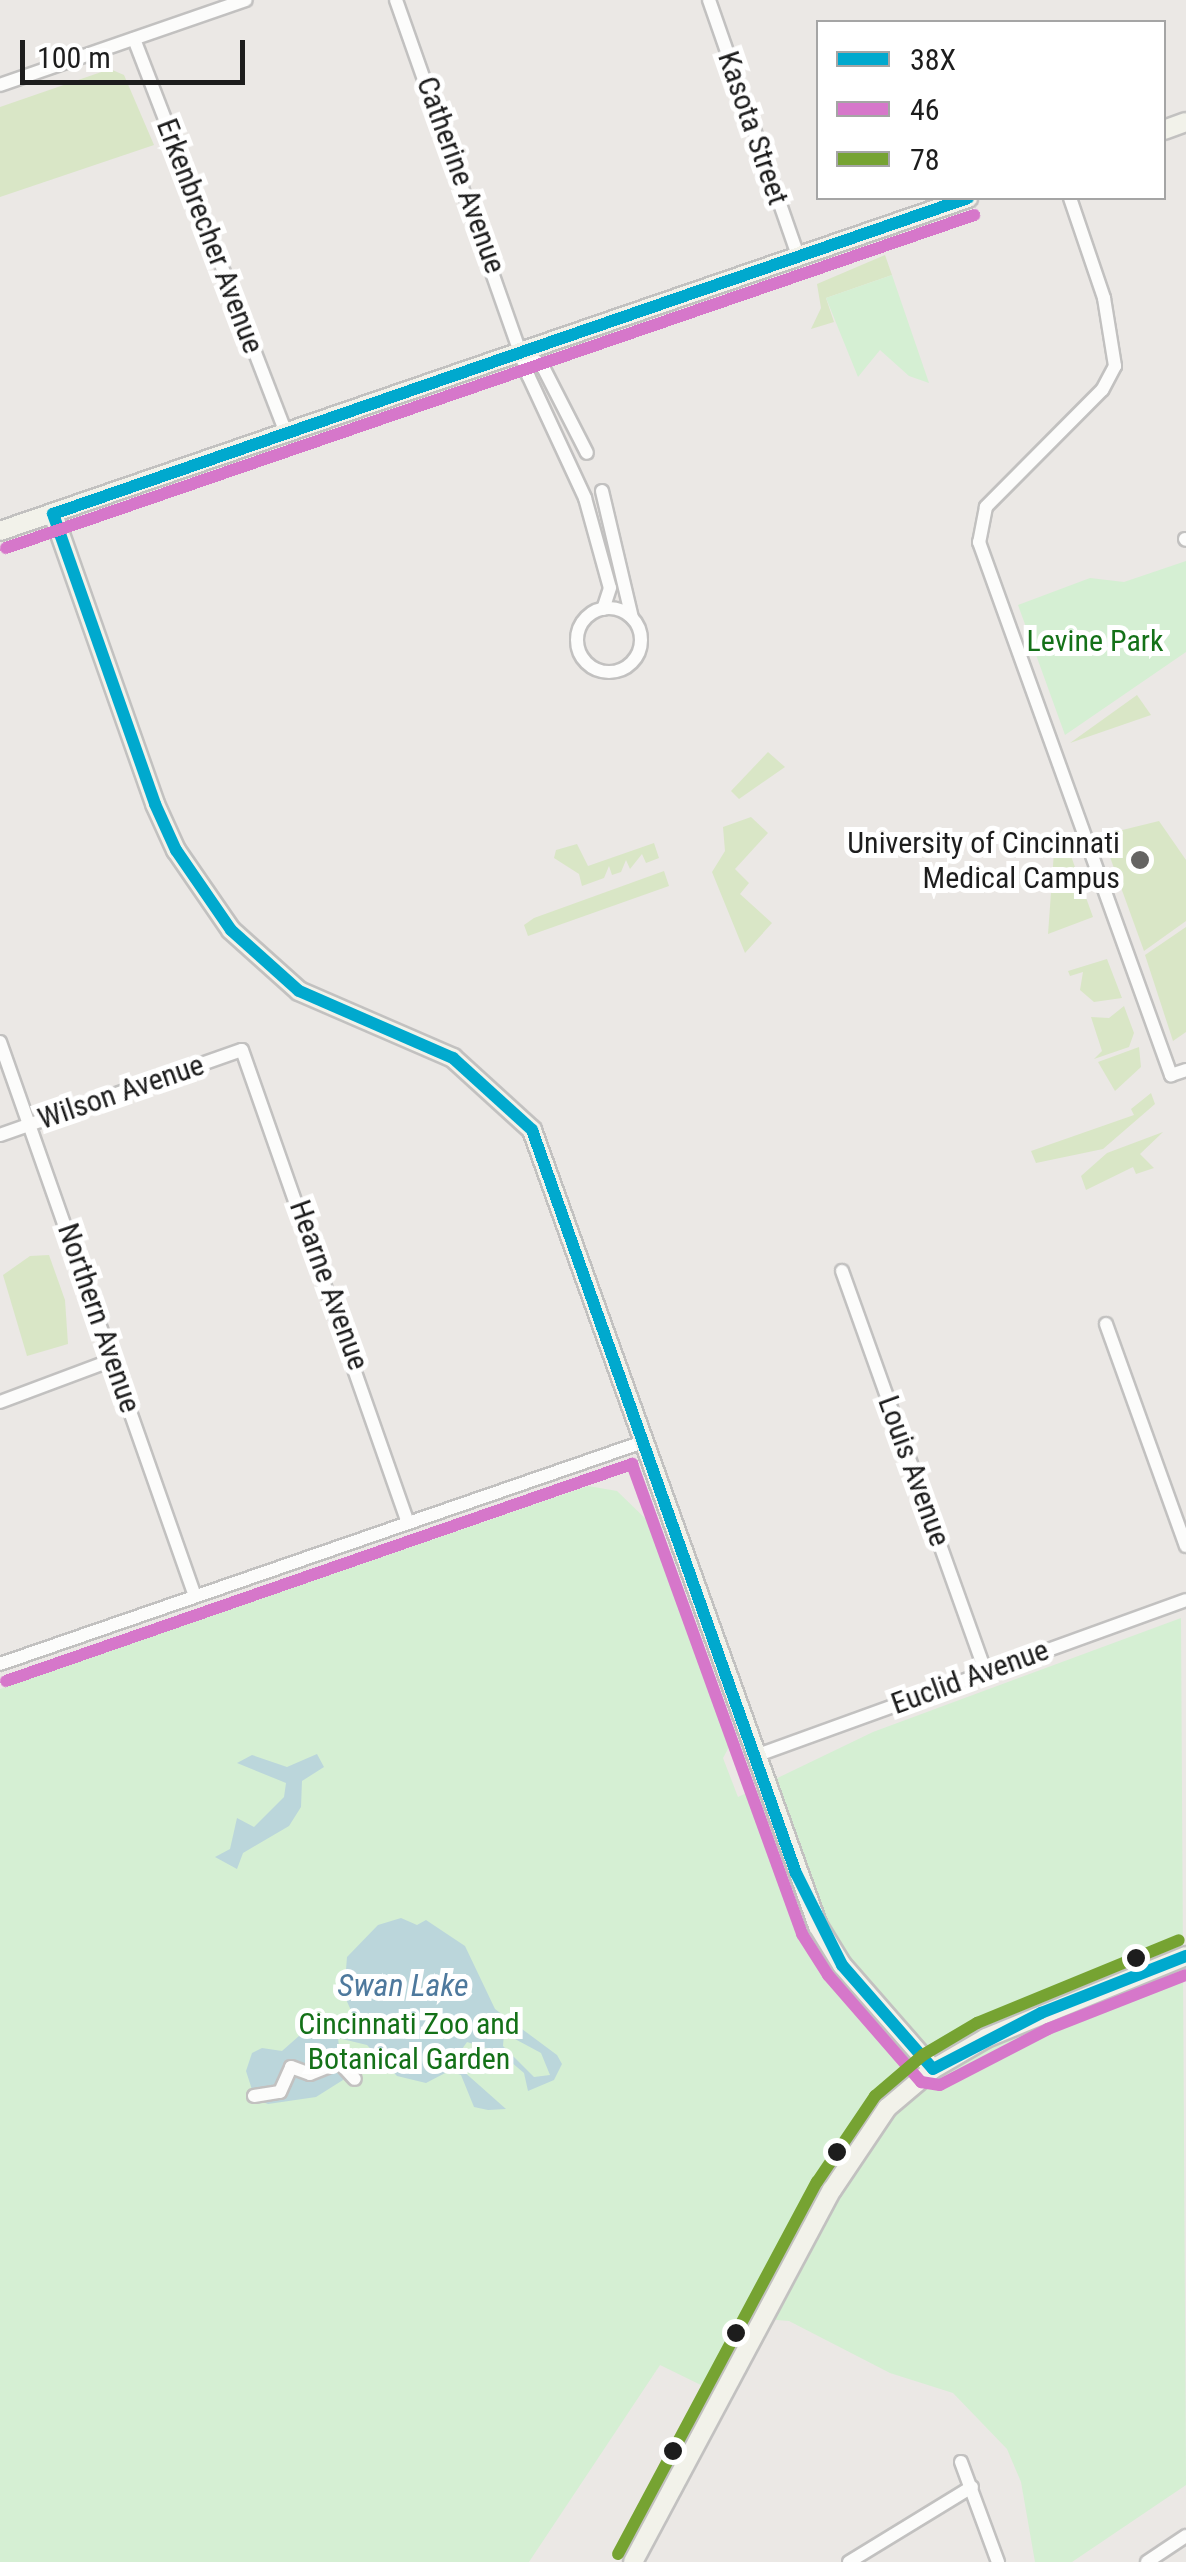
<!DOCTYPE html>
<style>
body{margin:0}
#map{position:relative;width:1186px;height:2562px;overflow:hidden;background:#ebe8e5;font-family:"Roboto Condensed",sans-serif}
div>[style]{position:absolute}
.grass>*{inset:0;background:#d9e6c6}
.park>*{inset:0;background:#d5efd3}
.water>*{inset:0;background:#bbd6db}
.roads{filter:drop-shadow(2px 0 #c2c1c0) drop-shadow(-2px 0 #c2c1c0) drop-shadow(0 2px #c2c1c0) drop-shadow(0 -2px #c2c1c0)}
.street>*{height:12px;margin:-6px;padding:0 6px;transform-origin:6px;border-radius:6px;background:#fcfcfb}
.street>.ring{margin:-6px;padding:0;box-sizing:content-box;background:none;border:12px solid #fcfcfb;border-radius:50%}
.secondary>*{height:18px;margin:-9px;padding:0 9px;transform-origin:9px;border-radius:9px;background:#f2f2ea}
.bus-1>*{height:12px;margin:-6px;padding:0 6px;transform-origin:6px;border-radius:6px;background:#00a9ce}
.bus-2>*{height:12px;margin:-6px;padding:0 6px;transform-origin:6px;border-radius:6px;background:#d677ca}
.bus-3>*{height:12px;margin:-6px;padding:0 6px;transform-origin:6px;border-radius:6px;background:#76a332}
.dots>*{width:28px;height:28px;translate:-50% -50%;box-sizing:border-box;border:5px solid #fff;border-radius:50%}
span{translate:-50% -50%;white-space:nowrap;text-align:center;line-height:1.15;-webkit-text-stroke:10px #fff;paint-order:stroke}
.street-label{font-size:30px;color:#1d1d1d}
.park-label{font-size:30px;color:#147118}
.poi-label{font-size:30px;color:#1d1d1d}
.right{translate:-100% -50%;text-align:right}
.water-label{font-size:32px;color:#4e799d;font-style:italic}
.legend{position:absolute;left:816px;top:20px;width:350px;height:180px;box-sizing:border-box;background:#fff;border:2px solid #a5a5a5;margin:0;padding:12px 18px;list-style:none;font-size:30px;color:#1d1d1d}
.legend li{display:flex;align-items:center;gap:20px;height:50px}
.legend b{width:50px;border:2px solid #a5a5a5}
.scale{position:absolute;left:20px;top:40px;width:225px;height:45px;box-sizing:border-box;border:5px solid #1d1d1d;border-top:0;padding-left:12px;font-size:30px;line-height:35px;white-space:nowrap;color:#1d1d1d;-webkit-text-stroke:8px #fff;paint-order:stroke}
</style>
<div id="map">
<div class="grass">
<div style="clip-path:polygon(110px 69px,124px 75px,154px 145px,0 197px,0 107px)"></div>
<div style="clip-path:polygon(885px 255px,892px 275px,826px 298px,834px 322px,811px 329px,821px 308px,817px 284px)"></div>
<div style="clip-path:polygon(1137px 695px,1151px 715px,1070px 743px)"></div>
<div style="clip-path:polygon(768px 752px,785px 767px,739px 799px,731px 791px)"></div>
<div style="clip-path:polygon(751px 817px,768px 833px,735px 869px,749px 883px,740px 894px,772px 923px,745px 953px,712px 872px,725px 851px,723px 827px)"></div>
<div style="clip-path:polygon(1159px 821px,1186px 860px,1186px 921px,1144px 951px,1102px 835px)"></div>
<div style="clip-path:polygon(654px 843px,659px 858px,646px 863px,642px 854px,630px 869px,626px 860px,621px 872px,612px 875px,609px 866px,604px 878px,582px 886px,579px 874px,554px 858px,556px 850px,577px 844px,588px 866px)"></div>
<div style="clip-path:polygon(1054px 852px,1071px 856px,1093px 917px,1048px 934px)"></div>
<div style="clip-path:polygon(664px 871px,669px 886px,528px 936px,524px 925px,534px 918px)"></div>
<div style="clip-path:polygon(1186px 927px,1186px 1032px,1173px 1041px,1145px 955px)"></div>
<div style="clip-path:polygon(1107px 959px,1122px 998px,1094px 1002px,1080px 990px,1083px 972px,1070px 976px,1068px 971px)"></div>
<div style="clip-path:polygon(1124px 1006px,1134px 1033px,1129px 1047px,1094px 1059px,1102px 1051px,1091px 1017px,1109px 1018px)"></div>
<div style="clip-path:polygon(1139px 1047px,1141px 1067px,1115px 1091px,1098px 1062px)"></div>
<div style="clip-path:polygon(1151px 1093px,1155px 1104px,1103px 1149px,1036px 1163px,1031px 1151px,1134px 1115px,1131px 1109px)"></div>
<div style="clip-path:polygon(1163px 1132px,1140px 1154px,1154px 1168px,1136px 1174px,1133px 1167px,1086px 1190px,1081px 1176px,1107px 1153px)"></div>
<div style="clip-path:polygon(49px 1255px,65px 1300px,68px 1344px,27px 1356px,3px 1275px,30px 1256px)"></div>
</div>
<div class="park">
<div style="clip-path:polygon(892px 275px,929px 383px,909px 376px,880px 350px,858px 377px,826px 298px)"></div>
<div style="clip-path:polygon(1186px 561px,1186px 652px,1065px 735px,1018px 605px,1090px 578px,1124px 582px)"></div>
<div style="clip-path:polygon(588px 1486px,617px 1491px,649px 1522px,729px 1747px,723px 1758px,738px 1797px,873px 1732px,1181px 1618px,1186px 2485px,1072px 2562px,1035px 2562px,1021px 2482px,1007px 2449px,953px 2393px,890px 2373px,789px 2321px,741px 2317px,705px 2387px,660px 2365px,529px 2562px,0 2562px,0 1689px)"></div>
</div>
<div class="water">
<div style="clip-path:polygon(317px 1754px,324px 1767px,302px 1781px,301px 1807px,289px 1826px,243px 1853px,237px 1869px,215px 1857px,230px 1849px,237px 1818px,254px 1827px,284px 1797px,286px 1783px,237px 1763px,252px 1755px,287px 1767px)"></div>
<div style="clip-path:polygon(evenodd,401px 1918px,417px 1925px,426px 1920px,465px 1946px,495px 2009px,557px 2055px,562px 2064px,554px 2080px,528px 2091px,524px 2073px,499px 2052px,467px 2042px,453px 2062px,506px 2109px,488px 2110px,474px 2107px,461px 2075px,449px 2071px,426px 2083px,397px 2076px,367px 2045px,338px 2038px,343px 2080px,316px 2097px,268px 2104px,255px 2099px,246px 2071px,252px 2053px,262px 2048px,282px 2051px,308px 2028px,364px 2039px,344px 1995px,347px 1957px,378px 1925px,401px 1918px,504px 2033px,541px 2053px,550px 2075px,534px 2077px,503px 2046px,504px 2033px)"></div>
</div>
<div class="roads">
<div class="street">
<div style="left:396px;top:0;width:398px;rotate:70.6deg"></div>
<div style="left:528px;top:375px;width:136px;rotate:65.1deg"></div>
<div style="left:585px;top:498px;width:93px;rotate:74.5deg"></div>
<div style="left:610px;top:588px;width:22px;rotate:108deg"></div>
<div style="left:709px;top:0;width:270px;rotate:70.8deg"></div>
<div style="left:134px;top:39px;width:422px;rotate:68.9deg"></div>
<div style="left:0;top:85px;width:260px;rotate:-19.1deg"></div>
<div style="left:1070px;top:198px;width:106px;rotate:71.2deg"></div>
<div style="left:1104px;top:298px;width:69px;rotate:80.8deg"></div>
<div style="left:1115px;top:366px;width:27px;rotate:118deg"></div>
<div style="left:1102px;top:390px;width:165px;rotate:134.8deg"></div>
<div style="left:986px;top:507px;width:36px;rotate:101deg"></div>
<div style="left:979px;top:542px;width:567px;rotate:70.19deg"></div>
<div style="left:1171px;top:1075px;width:16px;rotate:-18deg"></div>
<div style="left:525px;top:351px;width:26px;rotate:43deg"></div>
<div style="left:544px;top:369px;width:94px;rotate:62.9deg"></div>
<div style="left:602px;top:491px;width:130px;rotate:76.7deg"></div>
<div style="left:1185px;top:539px;width:1px;rotate:45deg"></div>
<div class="ring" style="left:577px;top:608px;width:52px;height:52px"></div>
<div style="left:0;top:1042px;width:587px;rotate:70.61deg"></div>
<div style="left:0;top:1135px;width:256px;rotate:-19.4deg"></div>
<div style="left:242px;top:1050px;width:501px;rotate:70.66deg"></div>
<div style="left:842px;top:1271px;width:425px;rotate:70.3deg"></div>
<div style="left:1106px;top:1324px;width:236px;rotate:70.2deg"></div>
<div style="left:0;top:1402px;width:123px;rotate:-20.5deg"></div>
<div style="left:0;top:1664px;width:680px;rotate:-19.05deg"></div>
<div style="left:755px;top:1756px;width:458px;rotate:-19.9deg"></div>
<div style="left:254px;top:2096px;width:26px;rotate:-9deg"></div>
<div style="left:280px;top:2092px;width:27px;rotate:-66deg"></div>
<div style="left:291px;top:2067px;width:20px;rotate:20deg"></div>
<div style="left:310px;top:2074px;width:31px;rotate:-22deg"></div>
<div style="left:339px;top:2062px;width:23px;rotate:47deg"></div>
<div style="left:961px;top:2462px;width:107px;rotate:69.7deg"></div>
<div style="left:849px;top:2562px;width:144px;rotate:-31.4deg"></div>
<div style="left:1147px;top:2562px;width:47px;rotate:-33.7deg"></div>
</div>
<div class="secondary">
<div style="left:1164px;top:130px;width:23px;rotate:-20deg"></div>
<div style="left:53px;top:514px;width:307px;rotate:70.6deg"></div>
<div style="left:155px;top:804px;width:51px;rotate:65.5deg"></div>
<div style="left:176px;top:850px;width:97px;rotate:55.5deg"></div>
<div style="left:231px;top:930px;width:91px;rotate:41.9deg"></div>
<div style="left:299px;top:991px;width:168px;rotate:23.5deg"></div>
<div style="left:453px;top:1058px;width:107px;rotate:42.3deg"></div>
<div style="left:532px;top:1130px;width:846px;rotate:70.24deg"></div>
<div style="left:818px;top:1926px;width:46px;rotate:58.4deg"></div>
<div style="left:842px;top:1965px;width:138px;rotate:48.8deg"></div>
<div style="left:0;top:531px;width:1024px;rotate:-18.98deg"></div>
<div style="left:633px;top:2562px;width:422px;rotate:-61.9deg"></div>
<div style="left:832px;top:2190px;width:99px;rotate:-56.1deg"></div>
<div style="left:887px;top:2108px;width:60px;rotate:-40.3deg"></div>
<div style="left:933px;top:2069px;width:61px;rotate:-30.3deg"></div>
<div style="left:986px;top:2038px;width:216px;rotate:-22.3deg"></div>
</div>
</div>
<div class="bus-1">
<div style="left:968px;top:198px;width:968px;rotate:160.95deg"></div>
<div style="left:53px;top:514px;width:307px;rotate:70.6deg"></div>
<div style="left:155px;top:804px;width:51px;rotate:65.5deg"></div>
<div style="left:176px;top:850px;width:97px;rotate:55.5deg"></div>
<div style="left:231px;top:930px;width:91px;rotate:41.9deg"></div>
<div style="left:299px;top:991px;width:168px;rotate:23.5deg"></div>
<div style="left:453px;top:1058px;width:107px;rotate:42.3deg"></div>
<div style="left:532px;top:1130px;width:789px;rotate:70.44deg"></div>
<div style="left:796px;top:1873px;width:103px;rotate:63.4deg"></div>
<div style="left:842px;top:1965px;width:138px;rotate:48.8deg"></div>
<div style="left:933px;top:2069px;width:122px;rotate:-27.4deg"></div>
<div style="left:1041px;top:2013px;width:156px;rotate:-21.5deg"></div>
</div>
<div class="bus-2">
<div style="left:6px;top:548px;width:1024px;rotate:-18.98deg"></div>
<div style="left:6px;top:1681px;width:663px;rotate:-19.12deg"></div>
<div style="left:632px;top:1464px;width:500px;rotate:70.1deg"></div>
<div style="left:802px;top:1934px;width:49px;rotate:57.6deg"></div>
<div style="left:828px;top:1975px;width:142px;rotate:49deg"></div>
<div style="left:921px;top:2082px;width:19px;rotate:9deg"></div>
<div style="left:940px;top:2085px;width:122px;rotate:-27.4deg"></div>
<div style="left:1048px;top:2029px;width:148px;rotate:-21.4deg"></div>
</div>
<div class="bus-3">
<div style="left:618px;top:2554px;width:422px;rotate:-61.9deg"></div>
<div style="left:817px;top:2182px;width:104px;rotate:-56deg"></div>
<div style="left:875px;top:2096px;width:63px;rotate:-40.5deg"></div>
<div style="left:923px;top:2055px;width:63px;rotate:-30.7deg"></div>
<div style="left:977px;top:2023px;width:218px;rotate:-22.3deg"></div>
</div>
<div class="dots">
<div style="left:1140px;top:860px;background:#656463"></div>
<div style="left:1136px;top:1958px;background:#1d1d1d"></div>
<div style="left:837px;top:2152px;background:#1d1d1d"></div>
<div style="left:736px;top:2333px;background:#1d1d1d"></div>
<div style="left:673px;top:2451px;background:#1d1d1d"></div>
</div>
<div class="street-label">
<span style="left:753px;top:128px;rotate:71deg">Kasota Street</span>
<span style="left:461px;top:175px;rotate:70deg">Catherine Avenue</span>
<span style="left:210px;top:236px;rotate:69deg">Erkenbrecher Avenue</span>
<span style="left:121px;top:1092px;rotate:-19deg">Wilson Avenue</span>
<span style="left:329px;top:1285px;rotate:70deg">Hearne Avenue</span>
<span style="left:99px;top:1318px;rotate:71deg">Northern Avenue</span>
<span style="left:914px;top:1471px;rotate:70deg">Louis Avenue</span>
<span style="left:970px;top:1677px;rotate:-20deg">Euclid Avenue</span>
</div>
<div class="park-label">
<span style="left:1095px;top:641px">Levine Park</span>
<span style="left:409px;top:2041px">Cincinnati Zoo and<br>Botanical Garden</span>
</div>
<div class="poi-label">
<span class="right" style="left:1120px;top:860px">University of Cincinnati<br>Medical Campus</span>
</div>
<div class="water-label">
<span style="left:403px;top:1985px">Swan Lake</span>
</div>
<ul class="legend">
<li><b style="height:12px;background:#00a9ce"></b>38X</li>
<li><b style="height:12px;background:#d677ca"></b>46</li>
<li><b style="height:12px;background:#76a332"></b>78</li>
</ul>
<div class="scale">100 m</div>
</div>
